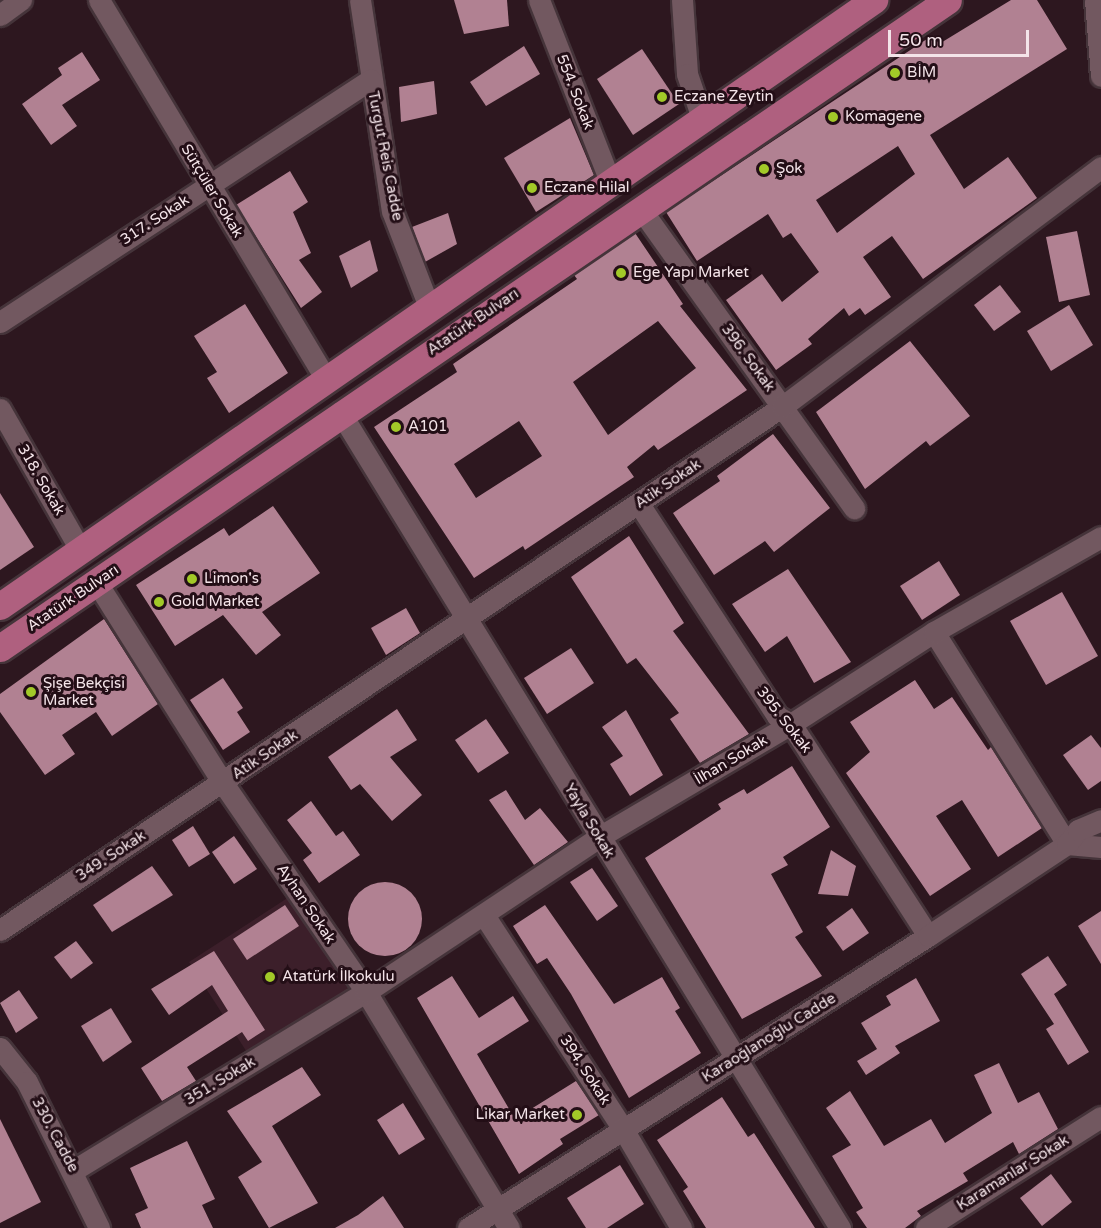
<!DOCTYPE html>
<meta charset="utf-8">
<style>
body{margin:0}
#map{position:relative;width:1101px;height:1228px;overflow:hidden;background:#2d171f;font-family:"Varela Round",sans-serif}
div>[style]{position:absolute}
.built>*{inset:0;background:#3c1f2a}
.building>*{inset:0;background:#b18192}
.round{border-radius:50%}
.roads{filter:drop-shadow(2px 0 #45343a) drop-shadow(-2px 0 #45343a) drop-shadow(0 2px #45343a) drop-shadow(0 -2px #45343a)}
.minor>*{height:21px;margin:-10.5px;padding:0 10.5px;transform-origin:10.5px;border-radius:10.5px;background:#725860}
.major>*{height:27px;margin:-13.5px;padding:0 13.5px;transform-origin:13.5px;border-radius:13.5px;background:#af607f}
.dots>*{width:16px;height:16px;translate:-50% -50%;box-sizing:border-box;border:3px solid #230e16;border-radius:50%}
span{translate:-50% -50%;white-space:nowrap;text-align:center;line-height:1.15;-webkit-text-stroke:6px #230e16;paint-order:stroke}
.poi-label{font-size:15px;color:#f4e4e9}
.left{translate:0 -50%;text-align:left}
.right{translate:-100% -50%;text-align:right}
.street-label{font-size:15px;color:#f4e4e9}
.scale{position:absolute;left:888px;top:30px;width:141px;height:27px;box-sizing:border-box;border:3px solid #f4e4e9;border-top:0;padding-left:8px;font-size:18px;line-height:21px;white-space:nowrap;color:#f4e4e9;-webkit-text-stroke:4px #230e16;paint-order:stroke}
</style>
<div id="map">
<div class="built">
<div style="clip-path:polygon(289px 897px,350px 992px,250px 1057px,189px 962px)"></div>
</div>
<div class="building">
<div style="clip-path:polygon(454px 0,507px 0,509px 26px,464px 34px)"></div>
<div style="clip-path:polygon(evenodd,1011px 0,1037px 0,1067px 49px,930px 135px,964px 189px,1008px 157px,1037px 198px,923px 279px,892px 236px,863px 257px,891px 297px,865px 315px,860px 308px,849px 316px,844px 308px,808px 339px,812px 344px,776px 370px,726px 300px,762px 274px,782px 302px,819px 272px,791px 233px,783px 238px,768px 214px,697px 261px,666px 212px,933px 35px,939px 44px,1011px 0,898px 146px,915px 174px,837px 233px,816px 200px,898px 146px)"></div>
<div style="clip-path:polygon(524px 46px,540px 74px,486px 106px,470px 82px)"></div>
<div style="clip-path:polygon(642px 49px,679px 104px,633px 135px,597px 79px)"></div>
<div style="clip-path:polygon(82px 52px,100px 80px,62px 105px,77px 126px,51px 145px,22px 104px,62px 75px,58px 68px)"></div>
<div style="clip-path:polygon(434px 81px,437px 114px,401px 122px,399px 87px)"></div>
<div style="clip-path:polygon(570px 118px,594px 175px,536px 212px,504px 158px)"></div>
<div style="clip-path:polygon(290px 171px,308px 202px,293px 212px,311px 253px,299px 260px,322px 292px,301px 308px,236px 205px)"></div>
<div style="clip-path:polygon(448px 213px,457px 244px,425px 262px,412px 227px)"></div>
<div style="clip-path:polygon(1077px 231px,1090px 295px,1059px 302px,1046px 237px)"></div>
<div style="clip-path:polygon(evenodd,635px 233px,683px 304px,680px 306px,747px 390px,658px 450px,654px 445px,627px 467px,634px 477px,525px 550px,523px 546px,474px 578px,374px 427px,457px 372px,453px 364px,577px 279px,574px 275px,635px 233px,658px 321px,696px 368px,608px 435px,573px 382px,658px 321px,635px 233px,519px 421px,542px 456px,476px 498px,454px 464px,519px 421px)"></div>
<div style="clip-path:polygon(370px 240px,378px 271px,351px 288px,339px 256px)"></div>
<div style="clip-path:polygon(1000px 285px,1021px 312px,994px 331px,974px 305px)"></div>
<div style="clip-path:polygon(245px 304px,288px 373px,229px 413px,207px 378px,217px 372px,194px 336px)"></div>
<div style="clip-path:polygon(1069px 305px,1093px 345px,1051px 371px,1027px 331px)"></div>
<div style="clip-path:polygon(910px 341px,970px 416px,930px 446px,926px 441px,865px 489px,816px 412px)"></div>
<div style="clip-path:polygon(773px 434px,830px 508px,774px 552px,765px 541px,714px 575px,673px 513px,720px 481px,717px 476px)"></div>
<div style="clip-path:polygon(0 493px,34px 547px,0 570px)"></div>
<div style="clip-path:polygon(273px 506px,320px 573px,262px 612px,281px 635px,256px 655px,223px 615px,175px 646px,136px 585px,224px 528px,229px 536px)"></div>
<div style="clip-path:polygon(629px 536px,684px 623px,673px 631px,749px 734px,700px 763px,670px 719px,679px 713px,636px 658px,627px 664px,571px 577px)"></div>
<div style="clip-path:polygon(939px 561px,960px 595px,922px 620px,900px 586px)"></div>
<div style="clip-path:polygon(788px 569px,851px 662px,814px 683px,787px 636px,765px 652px,732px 604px)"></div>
<div style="clip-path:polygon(1062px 592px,1098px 656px,1046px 685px,1010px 621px)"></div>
<div style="clip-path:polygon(406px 608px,420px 633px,386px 655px,371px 628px)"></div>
<div style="clip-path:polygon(104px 619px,158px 704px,112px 736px,96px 712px,62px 735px,75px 754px,45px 775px,0 712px,0 694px)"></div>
<div style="clip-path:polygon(571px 648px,594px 683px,547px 714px,524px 678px)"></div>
<div style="clip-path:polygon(223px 678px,243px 708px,237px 712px,250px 732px,223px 750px,190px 700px)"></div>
<div style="clip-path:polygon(915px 680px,934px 709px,952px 697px,988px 750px,991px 747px,1042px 828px,998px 857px,962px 800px,936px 816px,971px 869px,930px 896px,846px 773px,870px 752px,850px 722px)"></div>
<div style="clip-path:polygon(397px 709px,417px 740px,390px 757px,422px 795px,392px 821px,360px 784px,351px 790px,328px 757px)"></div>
<div style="clip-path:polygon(626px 710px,663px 775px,630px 796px,610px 764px,623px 756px,602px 727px)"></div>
<div style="clip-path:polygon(486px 719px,509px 753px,478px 773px,455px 740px)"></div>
<div style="clip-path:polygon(1091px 735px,1101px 748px,1101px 781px,1088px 790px,1063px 755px)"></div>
<div style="clip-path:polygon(792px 766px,830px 827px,783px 857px,788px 865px,771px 874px,803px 932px,795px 937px,822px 976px,742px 1019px,645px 858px,721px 809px,718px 804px,744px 789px,747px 794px)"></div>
<div style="clip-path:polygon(506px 790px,525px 820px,540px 808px,568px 842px,534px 865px,489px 800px)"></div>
<div style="clip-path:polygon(311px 801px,336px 836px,343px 831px,360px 855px,319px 883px,303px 860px,312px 853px,287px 820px)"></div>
<div style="clip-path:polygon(193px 826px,210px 854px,189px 867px,172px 840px)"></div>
<div style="clip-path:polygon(234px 836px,257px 869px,234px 884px,212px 852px)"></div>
<div style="clip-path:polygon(831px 850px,856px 866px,848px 896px,818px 894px)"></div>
<div style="clip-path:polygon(152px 866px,173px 895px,112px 932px,93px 905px)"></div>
<div style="clip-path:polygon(592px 868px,618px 906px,597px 921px,570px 882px)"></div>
<div class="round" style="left:348px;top:882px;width:74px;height:74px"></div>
<div style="clip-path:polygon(285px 905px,299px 926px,247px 960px,233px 939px)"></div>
<div style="clip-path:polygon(545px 905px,614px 1004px,662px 977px,680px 1008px,675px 1011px,701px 1053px,629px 1098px,571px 994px,547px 958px,537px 964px,513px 926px)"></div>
<div style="clip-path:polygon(852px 908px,869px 933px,843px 951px,826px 927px)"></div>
<div style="clip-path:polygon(1101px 911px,1101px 964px,1078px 926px)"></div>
<div style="clip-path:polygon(76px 941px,93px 963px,71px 979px,54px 957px)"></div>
<div style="clip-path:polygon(214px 951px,265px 1030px,248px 1041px,242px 1032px,187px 1067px,196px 1081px,162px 1101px,141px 1068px,228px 1011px,212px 985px,169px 1015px,151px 989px)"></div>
<div style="clip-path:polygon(1048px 956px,1067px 985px,1054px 994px,1089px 1052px,1068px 1065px,1046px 1029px,1054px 1024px,1021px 974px)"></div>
<div style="clip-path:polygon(452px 976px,479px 1018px,513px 996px,529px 1021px,477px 1054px,515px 1119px,576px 1081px,599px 1115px,560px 1139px,563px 1144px,519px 1174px,417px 998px)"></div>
<div style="clip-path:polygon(916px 978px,940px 1021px,895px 1046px,900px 1053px,866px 1075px,857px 1061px,877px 1049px,861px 1023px,891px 1005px,886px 996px)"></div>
<div style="clip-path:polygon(19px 990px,38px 1018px,16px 1033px,0 1003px)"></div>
<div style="clip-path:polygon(111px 1008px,132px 1042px,103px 1062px,81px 1026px)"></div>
<div style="clip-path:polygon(999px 1063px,1018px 1103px,1039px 1092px,1058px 1129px,1019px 1154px,1013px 1142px,963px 1173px,968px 1181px,917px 1211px,921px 1216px,905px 1228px,867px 1228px,856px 1212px,863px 1208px,832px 1156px,851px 1145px,826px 1108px,850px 1091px,884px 1146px,931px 1119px,945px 1143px,992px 1113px,974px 1075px)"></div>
<div style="clip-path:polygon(302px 1067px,321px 1095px,272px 1126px,318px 1203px,269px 1228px,238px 1177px,262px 1162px,227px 1111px)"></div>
<div style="clip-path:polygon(722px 1097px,748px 1137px,754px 1133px,815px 1228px,706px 1228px,683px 1191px,688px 1187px,657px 1140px)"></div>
<div style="clip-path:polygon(403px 1103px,425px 1139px,399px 1155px,377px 1120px)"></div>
<div style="clip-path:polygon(0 1119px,41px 1202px,0 1223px)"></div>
<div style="clip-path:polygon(187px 1141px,215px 1199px,202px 1205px,213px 1228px,141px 1228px,135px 1214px,148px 1208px,130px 1168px)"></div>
<div style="clip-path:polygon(620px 1165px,644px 1204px,607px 1228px,586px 1228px,567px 1198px)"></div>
<div style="clip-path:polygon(1051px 1174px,1072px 1202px,1042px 1226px,1020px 1198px)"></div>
<div style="clip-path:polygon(383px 1196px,404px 1228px,335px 1228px,358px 1215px)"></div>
</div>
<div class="roads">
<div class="minor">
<div style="left:99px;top:0;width:444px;rotate:59.1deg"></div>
<div style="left:360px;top:0;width:213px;rotate:81.4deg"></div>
<div style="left:392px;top:211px;width:103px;rotate:68.9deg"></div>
<div style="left:539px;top:0;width:198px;rotate:68.6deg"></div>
<div style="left:682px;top:0;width:74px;rotate:86.1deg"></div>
<div style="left:687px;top:74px;width:50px;rotate:71.2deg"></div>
<div style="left:1095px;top:0;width:76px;rotate:85.5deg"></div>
<div style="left:0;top:15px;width:26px;rotate:-36deg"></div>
<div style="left:640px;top:208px;width:369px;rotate:54.5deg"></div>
<div style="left:0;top:322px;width:443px;rotate:-33.2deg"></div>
<div style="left:0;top:409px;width:163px;rotate:60.3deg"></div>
<div style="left:340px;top:412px;width:957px;rotate:58.5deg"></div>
<div style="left:639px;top:504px;width:253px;rotate:56.9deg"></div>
<div style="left:777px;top:716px;width:16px;rotate:30deg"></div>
<div style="left:791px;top:724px;width:252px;rotate:57.1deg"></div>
<div style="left:97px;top:583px;width:236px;rotate:57.8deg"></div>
<div style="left:223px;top:783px;width:253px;rotate:55.6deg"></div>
<div style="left:366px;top:992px;width:276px;rotate:58.8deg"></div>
<div style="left:934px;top:632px;width:250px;rotate:57.9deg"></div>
<div style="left:1067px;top:844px;width:34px;rotate:5deg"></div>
<div style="left:484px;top:915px;width:255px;rotate:57deg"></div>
<div style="left:623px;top:1129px;width:115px;rotate:59.6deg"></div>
<div style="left:0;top:930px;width:942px;rotate:-33.79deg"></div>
<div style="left:783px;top:406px;width:398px;rotate:-36.9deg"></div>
<div style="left:0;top:1048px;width:43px;rotate:51.5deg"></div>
<div style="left:27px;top:1082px;width:163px;rotate:63.7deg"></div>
<div style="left:74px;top:1170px;width:342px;rotate:-31.4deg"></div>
<div style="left:366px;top:992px;width:280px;rotate:-33.6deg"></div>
<div style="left:599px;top:837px;width:223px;rotate:-30.5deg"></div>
<div style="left:791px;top:724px;width:170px;rotate:-32.8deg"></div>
<div style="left:934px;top:632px;width:192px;rotate:-29.6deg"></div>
<div style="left:468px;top:1228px;width:545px;rotate:-32.41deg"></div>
<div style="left:928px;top:936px;width:167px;rotate:-33.5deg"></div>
<div style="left:1067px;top:844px;width:18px;rotate:-52deg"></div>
<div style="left:1078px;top:830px;width:25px;rotate:-23deg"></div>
<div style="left:926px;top:1228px;width:207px;rotate:-32.4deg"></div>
</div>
<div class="major">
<div style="left:0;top:606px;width:1064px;rotate:-34.74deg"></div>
<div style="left:0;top:648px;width:1148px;rotate:-34.35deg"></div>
</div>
</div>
<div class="dots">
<div style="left:895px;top:73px;background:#a2c928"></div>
<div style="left:662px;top:97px;background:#a2c928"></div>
<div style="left:833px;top:117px;background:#a2c928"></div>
<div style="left:764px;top:169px;background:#a2c928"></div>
<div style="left:532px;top:188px;background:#a2c928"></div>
<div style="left:621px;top:273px;background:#a2c928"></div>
<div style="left:396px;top:427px;background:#a2c928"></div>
<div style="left:192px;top:579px;background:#a2c928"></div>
<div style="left:159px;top:602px;background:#a2c928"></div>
<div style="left:31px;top:692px;background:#a2c928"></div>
<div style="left:270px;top:977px;background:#a2c928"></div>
<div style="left:577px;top:1115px;background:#a2c928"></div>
</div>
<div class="poi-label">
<span class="left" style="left:907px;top:73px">BİM</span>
<span class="left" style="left:674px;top:97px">Eczane Zeytin</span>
<span class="left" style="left:845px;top:117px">Komagene</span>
<span class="left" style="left:776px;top:169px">Şok</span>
<span class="left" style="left:544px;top:188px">Eczane Hilal</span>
<span class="left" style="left:633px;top:273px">Ege Yapı Market</span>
<span class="left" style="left:408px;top:427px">A101</span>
<span class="left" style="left:204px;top:579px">Limon's</span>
<span class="left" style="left:171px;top:602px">Gold Market</span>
<span class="left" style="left:43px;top:692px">Şişe Bekçisi<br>Market</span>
<span class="left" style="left:282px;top:977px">Atatürk İlkokulu</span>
<span class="right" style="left:565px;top:1115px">Likar Market</span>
</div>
<div class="street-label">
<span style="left:575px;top:92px;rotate:69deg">554. Sokak</span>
<span style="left:385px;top:156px;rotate:79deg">Turgut Reis Cadde</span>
<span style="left:212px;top:191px;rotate:59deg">Sütçüler Sokak</span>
<span style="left:155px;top:220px;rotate:-33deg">317. Sokak</span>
<span style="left:473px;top:322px;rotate:-34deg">Atatürk Bulvarı</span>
<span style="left:748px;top:358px;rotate:54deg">396. Sokak</span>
<span style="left:41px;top:480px;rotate:60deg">318. Sokak</span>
<span style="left:668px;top:484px;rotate:-34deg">Atik Sokak</span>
<span style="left:73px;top:598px;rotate:-34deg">Atatürk Bulvarı</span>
<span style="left:784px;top:720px;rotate:52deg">395. Sokak</span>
<span style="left:265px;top:755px;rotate:-34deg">Atik Sokak</span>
<span style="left:731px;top:760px;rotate:-31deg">İlhan Sokak</span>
<span style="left:589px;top:821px;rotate:59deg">Yayla Sokak</span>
<span style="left:111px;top:856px;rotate:-33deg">349. Sokak</span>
<span style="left:306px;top:904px;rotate:56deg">Ayhan Sokak</span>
<span style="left:769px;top:1038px;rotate:-32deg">Karaoğlanoğlu Cadde</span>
<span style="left:585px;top:1070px;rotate:57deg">394. Sokak</span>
<span style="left:220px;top:1081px;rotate:-31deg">351. Sokak</span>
<span style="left:55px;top:1135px;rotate:62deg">330. Cadde</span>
<span style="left:1013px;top:1173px;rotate:-32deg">Karamanlar Sokak</span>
</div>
<div class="scale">50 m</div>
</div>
